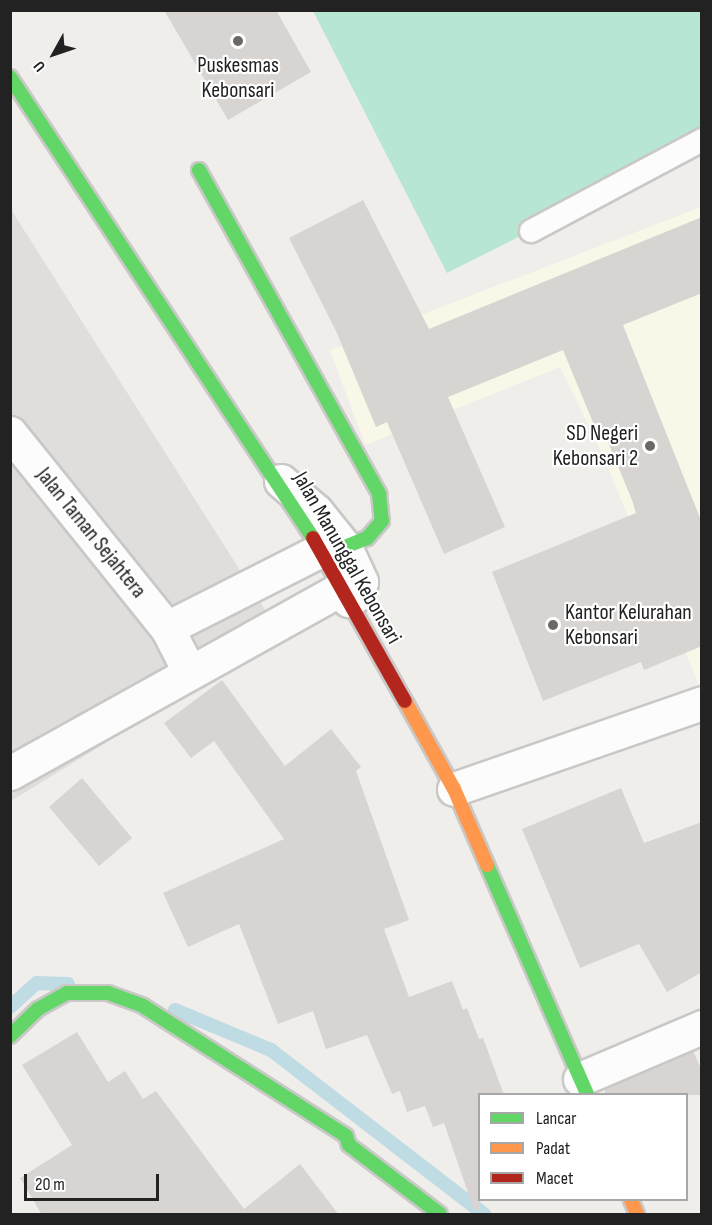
<!DOCTYPE html>
<style>
body{margin:0}
#map{position:relative;width:712px;height:1225px;overflow:hidden;background:#f0eeeb;font-family:"Sofia Sans Condensed",sans-serif}
div>[style]{position:absolute}
.residential>*{inset:0;background:#dfdedc}
.education>*{inset:0;background:#f8f7e8}
.pitch>*{inset:0;background:#b7e6d2}
.stream>*{height:14px;margin:-7px;padding:0 7px;transform-origin:7px;border-radius:7px;background:#bfdbe3}
.building>*{inset:0;background:#d7d4d2}
.roads{filter:drop-shadow(2px 0 #c9c8c7) drop-shadow(-2px 0 #c9c8c7) drop-shadow(0 2px #c9c8c7) drop-shadow(0 -2px #c9c8c7)}
.lane>*{height:22px;margin:-11px;padding:0 11px;transform-origin:11px;border-radius:11px;background:#fdfcfc}
.street>*{height:33px;margin:-16.5px;padding:0 16.5px;transform-origin:16.5px;border-radius:16.5px;background:#fdfcfc}
.fast>*{height:14px;margin:-7px;padding:0 7px;transform-origin:7px;border-radius:7px;background:#63d668}
.slow>*{height:14px;margin:-7px;padding:0 7px;transform-origin:7px;border-radius:7px;background:#ff974d}
.jam>*{height:14px;margin:-7px;padding:0 7px;transform-origin:7px;border-radius:7px;background:#b3261e}
.dots>*{width:16px;height:16px;translate:-50% -50%;box-sizing:border-box;border:3px solid #fff;border-radius:50%}
span{translate:-50% -50%;white-space:nowrap;text-align:center;line-height:1.15;-webkit-text-stroke:4.5px #fff;paint-order:stroke}
.poi-label{font-size:22px;color:#222}
.right{translate:-100% -50%;text-align:right}
.left{translate:0 -50%;text-align:left}
.street-label{font-size:22px;color:#222}
.frame{position:absolute;inset:0;border:12px solid #222;pointer-events:none}
.legend{position:absolute;left:478px;top:1093px;width:210px;height:108px;box-sizing:border-box;background:#fff;border:2px solid #a7a7a7;margin:0;padding:8px 10px;list-style:none;font-size:18px;color:#222}
.legend li{display:flex;align-items:center;gap:12px;height:30px}
.legend b{width:30px;border:2px solid #a7a7a7}
.north{position:absolute;left:24px;top:24px;width:60px;height:60px;-webkit-text-stroke:4px #fff;paint-order:stroke;rotate:230deg;font-size:16px;font-weight:700;line-height:24px;text-align:center;color:#222}
.north::after{content:'';display:block;margin:auto;width:21px;height:27px;background:#222;clip-path:polygon(50% 0,100% 100%,50% 72%,0 100%)}
.scale{position:absolute;left:24px;top:1174px;width:135px;height:27px;box-sizing:border-box;border:3px solid #222;border-top:0;padding-left:8px;font-size:18px;line-height:21px;white-space:nowrap;color:#222;-webkit-text-stroke:4px #fff;paint-order:stroke}
</style>
<div id="map">
<div class="residential">
<div style="clip-path:polygon(10px 208px,281px 635px,11px 801px,10px 801px)"></div>
</div>
<div class="education">
<div style="clip-path:polygon(701px 207px,701px 687px,700px 687px,599px 447px,560px 367px,365px 445px,330px 350px)"></div>
</div>
<div class="pitch">
<div style="clip-path:polygon(313px 11px,701px 11px,701px 145px,447px 273px)"></div>
</div>
<div class="stream">
<div style="left:10px;top:1007px;width:36px;rotate:-42deg"></div>
<div style="left:37px;top:983px;width:31px;rotate:2deg"></div>
<div style="left:175px;top:1010px;width:104px;rotate:22.6deg"></div>
<div style="left:271px;top:1050px;width:269px;rotate:37.6deg"></div>
</div>
<div class="building">
<div style="clip-path:polygon(164px 10px,276px 10px,311px 72px,228px 120px)"></div>
<div style="clip-path:polygon(363px 200px,429px 329px,702px 217px,702px 293px,623px 325px,702px 523px,702px 646px,644px 670px,641px 662px,543px 701px,492px 572px,636px 513px,632px 500px,603px 430px,597px 432px,563px 350px,448px 397px,505px 527px,444px 554px,387px 422px,376px 427px,336px 331px,289px 238px)"></div>
<div style="clip-path:polygon(222px 680px,285px 766px,331px 729px,361px 767px,356px 771px,409px 920px,384px 929px,409px 997px,452px 981px,463px 1010px,467px 1008px,479px 1039px,483px 1038px,504px 1095px,480px 1095px,480px 1209px,474px 1210px,444px 1123px,433px 1127px,425px 1106px,407px 1112px,400px 1091px,392px 1094px,367px 1035px,326px 1049px,313px 1011px,278px 1024px,239px 924px,188px 947px,163px 893px,284px 839px,214px 741px,191px 758px,164px 723px)"></div>
<div style="clip-path:polygon(82px 778px,132px 838px,99px 866px,49px 807px)"></div>
<div style="clip-path:polygon(621px 788px,644px 843px,702px 822px,702px 972px,667px 992px,639px 944px,580px 968px,522px 829px)"></div>
<div style="clip-path:polygon(77px 1032px,108px 1082px,125px 1071px,143px 1099px,156px 1091px,244px 1209px,300px 1164px,339px 1215px,42px 1215px,20px 1178px,72px 1145px,22px 1065px)"></div>
<div style="clip-path:polygon(693px 1051px,702px 1071px,702px 1095px,605px 1095px,605px 1089px)"></div>
</div>
<div class="roads">
<div class="lane">
<div style="left:531px;top:231px;width:194px;rotate:-28deg"></div>
</div>
<div class="street">
<div style="left:10px;top:433px;width:250px;rotate:51.2deg"></div>
<div style="left:167px;top:628px;width:48px;rotate:62.9deg"></div>
<div style="left:281px;top:481px;width:46px;rotate:40.6deg"></div>
<div style="left:316px;top:511px;width:46px;rotate:51.1deg"></div>
<div style="left:345px;top:547px;width:38px;rotate:65deg"></div>
<div style="left:361px;top:582px;width:14px;rotate:111deg"></div>
<div style="left:356px;top:595px;width:9px;rotate:144deg"></div>
<div style="left:167px;top:628px;width:173px;rotate:-26.9deg"></div>
<div style="left:10px;top:773px;width:380px;rotate:-29.1deg"></div>
<div style="left:454px;top:789px;width:262px;rotate:-19.1deg"></div>
<div style="left:580px;top:1079px;width:133px;rotate:-23.1deg"></div>
</div>
<div class="fast">
<div style="left:10px;top:77px;width:552px;rotate:56.68deg"></div>
<div style="left:199px;top:170px;width:371px;rotate:60.9deg"></div>
<div style="left:379px;top:494px;width:27px;rotate:84deg"></div>
<div style="left:382px;top:521px;width:23px;rotate:131deg"></div>
<div style="left:367px;top:538px;width:24px;rotate:158deg"></div>
<div style="left:487px;top:865px;width:250px;rotate:66.4deg"></div>
<div style="left:10px;top:1036px;width:39px;rotate:-44deg"></div>
<div style="left:38px;top:1009px;width:33px;rotate:-29deg"></div>
<div style="left:67px;top:993px;width:41px"></div>
<div style="left:108px;top:993px;width:37px;rotate:20deg"></div>
<div style="left:143px;top:1006px;width:241px;rotate:32.6deg"></div>
<div style="left:346px;top:1136px;width:9px;rotate:72deg"></div>
<div style="left:349px;top:1145px;width:114px;rotate:37.2deg"></div>
</div>
<div class="slow">
<div style="left:405px;top:701px;width:101px;rotate:60.9deg"></div>
<div style="left:454px;top:789px;width:83px;rotate:66.5deg"></div>
<div style="left:631px;top:1200px;width:15px;rotate:67deg"></div>
</div>
<div class="jam">
<div style="left:313px;top:538px;width:187px;rotate:60.6deg"></div>
</div>
</div>
<div class="dots">
<div style="left:238px;top:41px;background:#6a6968"></div>
<div style="left:650px;top:446px;background:#6a6968"></div>
<div style="left:553px;top:625px;background:#6a6968"></div>
</div>
<div class="poi-label">
<span style="left:238px;top:78px">Puskesmas<br>Kebonsari</span>
<span class="right" style="left:638px;top:446px">SD Negeri<br>Kebonsari 2</span>
<span class="left" style="left:565px;top:625px">Kantor Kelurahan<br>Kebonsari</span>
</div>
<div class="street-label">
<span style="left:91px;top:533px;rotate:51deg">Jalan Taman Sejahtera</span>
<span style="left:347px;top:558px;rotate:60deg">Jalan Manunggal Kebonsari</span>
</div>
<div class="frame"></div>
<ul class="legend">
<li><b style="height:8px;background:#63d668"></b>Lancar</li>
<li><b style="height:8px;background:#ff974d"></b>Padat</li>
<li><b style="height:8px;background:#b3261e"></b>Macet</li>
</ul>
<div class="north">U</div>
<div class="scale">20 m</div>
</div>
